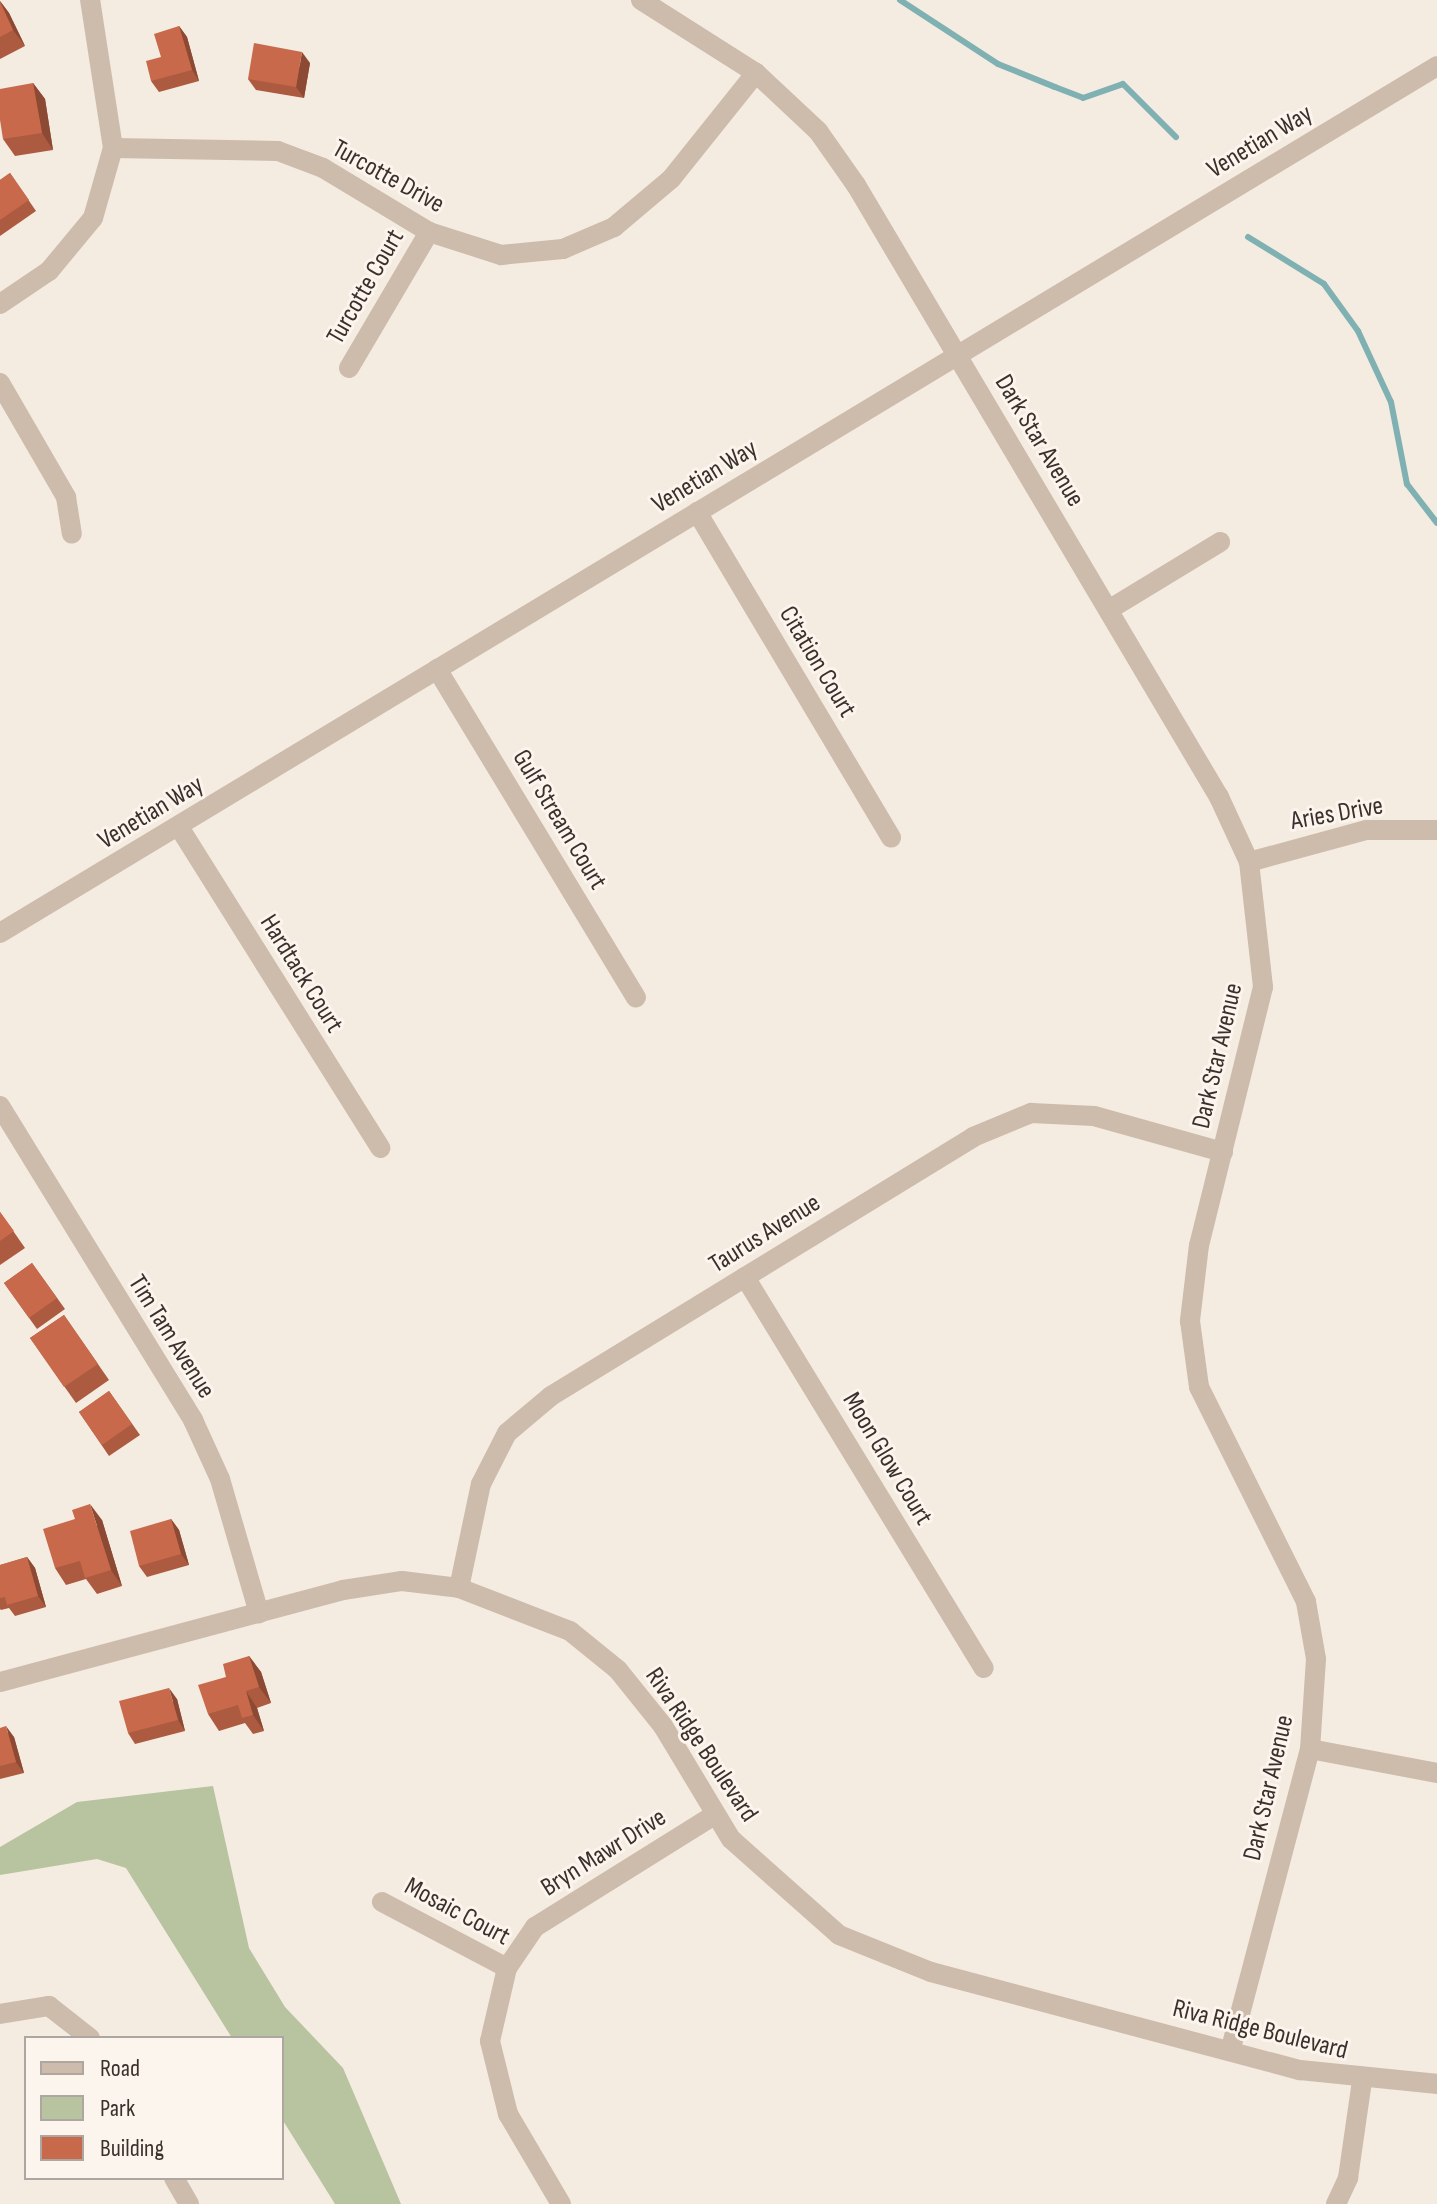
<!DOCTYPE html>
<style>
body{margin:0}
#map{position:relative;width:1437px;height:2204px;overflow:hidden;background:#f4ebe1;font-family:"Sofia Sans Condensed",sans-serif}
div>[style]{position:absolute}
.green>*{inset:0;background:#b8c4a0}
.stream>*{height:6px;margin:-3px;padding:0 3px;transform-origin:3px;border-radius:3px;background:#7fb0b2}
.street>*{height:20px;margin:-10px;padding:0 10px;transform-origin:10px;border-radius:10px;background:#cdbbac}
.wall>*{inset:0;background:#ac5a40}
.shaded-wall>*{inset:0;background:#8c4a34}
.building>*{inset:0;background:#c8694b}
span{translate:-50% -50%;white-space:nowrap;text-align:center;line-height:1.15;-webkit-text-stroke:6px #fbf5ee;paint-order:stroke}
.street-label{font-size:26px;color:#3b302b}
.legend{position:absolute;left:24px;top:2036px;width:260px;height:144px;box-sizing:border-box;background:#fbf5ee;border:2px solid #aea6a0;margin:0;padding:10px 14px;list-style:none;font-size:24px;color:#3b302b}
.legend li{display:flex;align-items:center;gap:16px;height:40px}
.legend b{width:40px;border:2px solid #aea6a0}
</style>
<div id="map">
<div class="green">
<div style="clip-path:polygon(213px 1786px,249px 1948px,285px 2007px,343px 2068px,401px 2204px,335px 2204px,282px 2119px,282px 2038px,232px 2038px,126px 1868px,97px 1859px,0 1875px,0 1847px,77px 1802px)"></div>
</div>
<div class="stream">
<div style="left:900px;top:0;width:117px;rotate:33.1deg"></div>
<div style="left:998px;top:64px;width:61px;rotate:22deg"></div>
<div style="left:1055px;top:87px;width:30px;rotate:21deg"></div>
<div style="left:1083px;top:98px;width:42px;rotate:-19.3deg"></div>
<div style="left:1123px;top:84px;width:75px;rotate:45deg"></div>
<div style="left:1248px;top:237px;width:89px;rotate:31.7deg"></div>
<div style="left:1324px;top:284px;width:58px;rotate:54.1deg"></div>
<div style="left:1358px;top:331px;width:78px;rotate:65.1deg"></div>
<div style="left:1391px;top:402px;width:84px;rotate:79deg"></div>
<div style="left:1407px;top:484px;width:49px;rotate:52.4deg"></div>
</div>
<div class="street">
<div style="left:641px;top:0;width:136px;rotate:32.4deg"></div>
<div style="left:756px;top:73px;width:85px;rotate:43.1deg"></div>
<div style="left:818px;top:131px;width:66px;rotate:54.9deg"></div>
<div style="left:856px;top:185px;width:712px;rotate:59.33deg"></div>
<div style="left:1219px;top:797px;width:72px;rotate:65.2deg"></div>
<div style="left:1249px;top:862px;width:126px;rotate:83.6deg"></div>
<div style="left:1263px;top:987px;width:266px;rotate:103.9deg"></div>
<div style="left:1199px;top:1245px;width:77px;rotate:96.8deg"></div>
<div style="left:1190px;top:1321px;width:67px;rotate:82.2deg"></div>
<div style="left:1199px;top:1387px;width:240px;rotate:63.5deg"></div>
<div style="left:1306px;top:1602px;width:58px;rotate:80deg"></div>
<div style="left:1316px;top:1659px;width:90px;rotate:93.8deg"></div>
<div style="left:1310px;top:1749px;width:312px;rotate:104.8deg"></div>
<div style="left:113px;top:148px;width:165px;rotate:1deg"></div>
<div style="left:278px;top:151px;width:48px;rotate:20.7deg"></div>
<div style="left:323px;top:168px;width:124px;rotate:31.1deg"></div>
<div style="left:429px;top:232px;width:76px;rotate:17.7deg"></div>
<div style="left:501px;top:255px;width:62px;rotate:-5.5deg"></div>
<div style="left:563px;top:249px;width:56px;rotate:-23.3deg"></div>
<div style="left:614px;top:227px;width:75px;rotate:-40.1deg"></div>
<div style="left:671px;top:179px;width:136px;rotate:-51.3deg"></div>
<div style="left:0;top:304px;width:59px;rotate:-34deg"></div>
<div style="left:49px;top:271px;width:69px;rotate:-50.3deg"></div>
<div style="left:93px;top:218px;width:73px;rotate:-74.1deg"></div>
<div style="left:113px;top:148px;width:150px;rotate:-98.8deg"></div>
<div style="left:349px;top:368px;width:158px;rotate:-59.5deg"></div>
<div style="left:0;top:383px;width:132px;rotate:59.9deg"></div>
<div style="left:66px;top:497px;width:37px;rotate:81deg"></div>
<div style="left:697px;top:512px;width:379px;rotate:59.2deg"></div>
<div style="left:1110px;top:609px;width:129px;rotate:-31.3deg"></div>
<div style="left:437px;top:669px;width:384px;rotate:58.8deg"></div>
<div style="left:179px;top:827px;width:379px;rotate:57.9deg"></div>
<div style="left:1249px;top:862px;width:121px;rotate:-15.3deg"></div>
<div style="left:1366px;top:830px;width:71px"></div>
<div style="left:0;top:933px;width:1678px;rotate:-31.1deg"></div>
<div style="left:0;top:1106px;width:369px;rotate:58.4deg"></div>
<div style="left:193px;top:1420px;width:65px;rotate:65.4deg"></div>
<div style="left:220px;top:1479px;width:140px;rotate:73.8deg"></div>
<div style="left:745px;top:1277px;width:458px;rotate:58.6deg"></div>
<div style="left:459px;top:1588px;width:106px;rotate:-78.1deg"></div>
<div style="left:481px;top:1484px;width:57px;rotate:-63deg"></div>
<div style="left:507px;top:1433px;width:57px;rotate:-40.1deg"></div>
<div style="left:551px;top:1396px;width:495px;rotate:-31.5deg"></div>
<div style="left:973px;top:1137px;width:63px;rotate:-22.5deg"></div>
<div style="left:1031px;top:1113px;width:63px;rotate:2.7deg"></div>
<div style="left:1094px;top:1116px;width:134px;rotate:15.6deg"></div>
<div style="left:0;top:1682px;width:355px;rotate:-15deg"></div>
<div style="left:343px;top:1590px;width:60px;rotate:-8.7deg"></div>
<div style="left:402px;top:1581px;width:57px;rotate:7deg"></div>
<div style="left:459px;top:1588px;width:119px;rotate:21.2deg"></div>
<div style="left:570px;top:1631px;width:62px;rotate:39.1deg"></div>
<div style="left:618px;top:1670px;width:72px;rotate:51.2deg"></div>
<div style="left:663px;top:1726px;width:132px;rotate:59deg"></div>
<div style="left:731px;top:1839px;width:144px;rotate:41.6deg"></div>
<div style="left:839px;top:1935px;width:99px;rotate:21.9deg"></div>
<div style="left:931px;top:1972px;width:382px;rotate:14.9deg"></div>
<div style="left:1300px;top:2070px;width:138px;rotate:5.8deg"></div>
<div style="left:1310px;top:1749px;width:129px;rotate:10.7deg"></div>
<div style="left:382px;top:1902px;width:141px;rotate:27.8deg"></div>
<div style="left:0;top:2014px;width:50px;rotate:-9.3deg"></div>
<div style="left:49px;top:2006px;width:52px;rotate:38deg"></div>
<div style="left:174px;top:2178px;width:30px;rotate:60deg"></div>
<div style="left:561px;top:2204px;width:104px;rotate:-120.5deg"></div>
<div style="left:508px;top:2114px;width:75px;rotate:-103.9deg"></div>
<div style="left:490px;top:2041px;width:75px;rotate:-76.9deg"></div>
<div style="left:507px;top:1968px;width:50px;rotate:-55.7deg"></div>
<div style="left:535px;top:1927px;width:211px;rotate:-32deg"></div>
<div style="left:1336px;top:2204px;width:29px;rotate:-65deg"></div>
<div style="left:1348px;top:2178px;width:98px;rotate:-81.8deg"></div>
</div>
<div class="wall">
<div style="clip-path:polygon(0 1px,9px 13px,25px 46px,0 59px)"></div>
<div style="clip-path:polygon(179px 26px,187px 37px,199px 81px,159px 92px,151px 81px,161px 57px)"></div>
<div style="clip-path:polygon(310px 63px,304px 98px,256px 90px,248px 79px)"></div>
<div style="clip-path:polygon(33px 83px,45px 99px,53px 150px,15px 156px,3px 139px)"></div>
<div style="clip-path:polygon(10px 173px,36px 211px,0 236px,0 180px)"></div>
<div style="clip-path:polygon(0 1212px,25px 1248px,0 1265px)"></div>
<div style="clip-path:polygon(32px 1263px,65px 1309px,37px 1329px,4px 1283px)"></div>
<div style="clip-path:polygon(64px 1315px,109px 1380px,76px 1403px,30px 1338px)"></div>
<div style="clip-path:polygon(109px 1391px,140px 1435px,109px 1456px,79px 1412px)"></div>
<div style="clip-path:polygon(171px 1519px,179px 1530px,189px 1565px,147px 1577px,139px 1566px)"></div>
<div style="clip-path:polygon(102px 1520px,122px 1586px,97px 1594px,86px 1579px,66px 1585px,55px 1568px)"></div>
<div style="clip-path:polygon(27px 1557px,35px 1568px,46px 1607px,15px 1616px,9px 1608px,1px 1610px,0 1609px,0 1565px)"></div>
<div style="clip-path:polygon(249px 1656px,261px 1672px,271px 1703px,257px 1708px,264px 1731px,253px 1734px,245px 1723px,219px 1731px,208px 1714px,226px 1677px)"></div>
<div style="clip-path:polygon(177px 1699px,185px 1731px,135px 1744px,128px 1733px)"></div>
<div style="clip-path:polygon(0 1728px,14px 1737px,24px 1773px,0 1779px)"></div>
</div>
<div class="shaded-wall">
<div style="clip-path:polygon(0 1px,9px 13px,25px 46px,13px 30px)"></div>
<div style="clip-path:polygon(179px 26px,187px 37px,199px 81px,192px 70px)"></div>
<div style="clip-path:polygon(302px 52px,310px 63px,304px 98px,296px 87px)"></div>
<div style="clip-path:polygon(33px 83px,45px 99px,53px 150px,42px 133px)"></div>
<div style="clip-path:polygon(90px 1504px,102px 1520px,122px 1586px,111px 1570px)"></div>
<div style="clip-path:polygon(171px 1519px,179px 1530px,189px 1565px,181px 1554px)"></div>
<div style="clip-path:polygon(27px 1557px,35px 1568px,46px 1607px,38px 1596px)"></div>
<div style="clip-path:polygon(249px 1656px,261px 1672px,271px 1703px,259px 1687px)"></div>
<div style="clip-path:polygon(169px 1688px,177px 1699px,185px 1731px,178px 1720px)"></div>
<div style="clip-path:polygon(246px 1691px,257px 1708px,264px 1731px,253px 1715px)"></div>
<div style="clip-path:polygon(6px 1726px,14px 1737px,24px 1773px,16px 1762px)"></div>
</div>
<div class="building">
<div style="clip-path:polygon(0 2px,13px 30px,0 37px)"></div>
<div style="clip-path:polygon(179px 26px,192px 70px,151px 81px,146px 61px,161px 57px,154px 34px)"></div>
<div style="clip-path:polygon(254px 43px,302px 52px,296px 87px,248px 79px)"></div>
<div style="clip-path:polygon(33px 83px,42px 133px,3px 139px,0 120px,0 89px)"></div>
<div style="clip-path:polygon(10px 173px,29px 200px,0 220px,0 180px)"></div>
<div style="clip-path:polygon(0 1212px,14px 1231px,0 1241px)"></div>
<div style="clip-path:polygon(32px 1263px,57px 1298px,29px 1318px,4px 1283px)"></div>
<div style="clip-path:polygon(64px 1315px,98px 1364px,64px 1387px,30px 1338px)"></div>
<div style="clip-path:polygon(109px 1391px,132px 1424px,102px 1445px,79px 1412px)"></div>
<div style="clip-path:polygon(90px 1504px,111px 1570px,85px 1578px,80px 1561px,55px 1568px,43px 1529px,75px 1519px,72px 1510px)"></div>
<div style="clip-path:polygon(171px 1519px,181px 1554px,139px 1566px,130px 1531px)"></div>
<div style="clip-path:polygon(27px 1557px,38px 1596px,7px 1605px,5px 1597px,0 1598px,0 1565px)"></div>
<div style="clip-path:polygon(249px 1656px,259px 1687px,246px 1691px,253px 1715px,242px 1718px,238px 1705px,208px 1714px,198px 1685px,226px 1677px,223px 1664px)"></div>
<div style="clip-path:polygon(169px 1688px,178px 1720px,128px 1733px,119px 1701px)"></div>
<div style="clip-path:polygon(6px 1726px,16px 1762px,0 1766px,0 1728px)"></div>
</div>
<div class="street-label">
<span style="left:1260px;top:142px;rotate:-31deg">Venetian Way</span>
<span style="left:388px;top:177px;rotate:29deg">Turcotte Drive</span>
<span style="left:366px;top:287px;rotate:-60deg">Turcotte Court</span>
<span style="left:1039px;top:441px;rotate:59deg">Dark Star Avenue</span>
<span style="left:705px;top:477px;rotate:-31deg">Venetian Way</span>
<span style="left:817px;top:662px;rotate:59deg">Citation Court</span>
<span style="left:151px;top:813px;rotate:-31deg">Venetian Way</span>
<span style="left:1337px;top:814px;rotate:-10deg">Aries Drive</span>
<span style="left:559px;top:820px;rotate:59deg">Gulf Stream Court</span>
<span style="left:301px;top:974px;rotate:58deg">Hardtack Court</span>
<span style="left:1218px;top:1056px;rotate:-77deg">Dark Star Avenue</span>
<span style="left:765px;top:1234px;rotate:-32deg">Taurus Avenue</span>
<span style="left:171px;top:1337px;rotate:58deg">Tim Tam Avenue</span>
<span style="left:887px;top:1459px;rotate:59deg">Moon Glow Court</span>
<span style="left:701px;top:1745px;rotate:56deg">Riva Ridge Boulevard</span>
<span style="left:1269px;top:1788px;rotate:-77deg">Dark Star Avenue</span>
<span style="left:604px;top:1853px;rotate:-32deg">Bryn Mawr Drive</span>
<span style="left:457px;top:1912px;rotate:28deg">Mosaic Court</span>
<span style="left:1260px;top:2030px;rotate:14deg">Riva Ridge Boulevard</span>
</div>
<ul class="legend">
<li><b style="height:10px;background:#cdbbac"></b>Road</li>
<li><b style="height:22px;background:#b8c4a0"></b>Park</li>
<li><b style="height:22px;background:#c8694b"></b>Building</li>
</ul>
</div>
